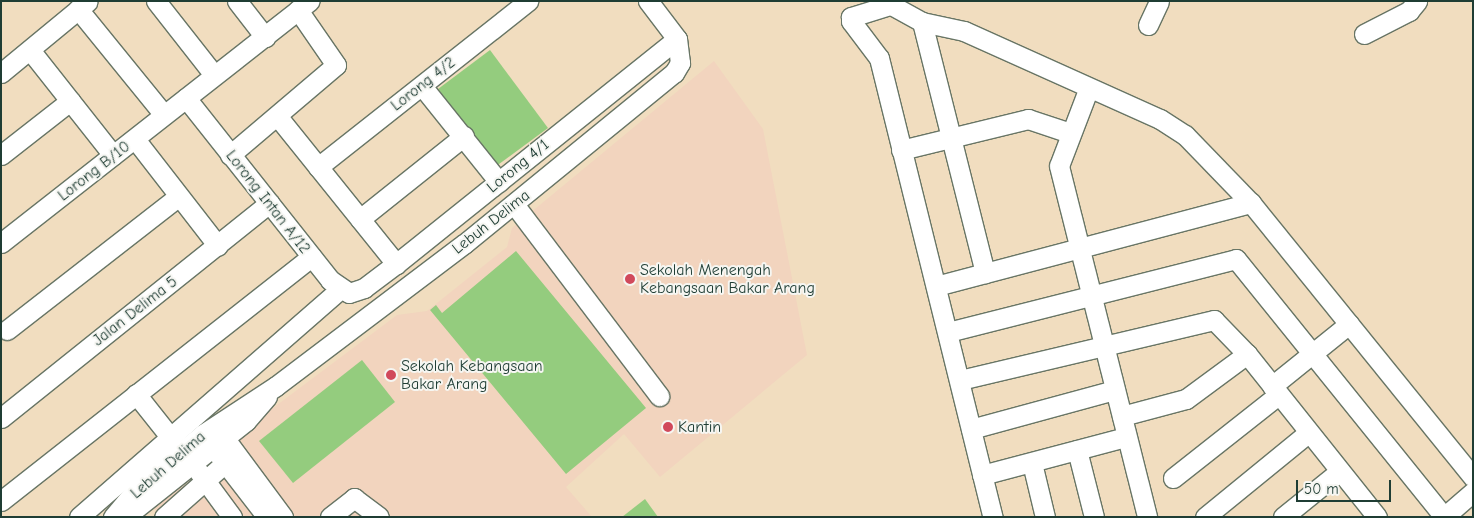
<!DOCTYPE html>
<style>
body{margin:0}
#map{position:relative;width:1474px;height:518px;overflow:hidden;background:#f1ddbf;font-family:"Comic Neue",sans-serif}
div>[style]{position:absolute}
.built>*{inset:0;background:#f2d4be}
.green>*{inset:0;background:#94cc7e}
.roads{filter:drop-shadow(1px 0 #687565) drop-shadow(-1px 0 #687565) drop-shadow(0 1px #687565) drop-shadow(0 -1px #687565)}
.minor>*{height:19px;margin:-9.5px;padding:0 9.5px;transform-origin:9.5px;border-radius:9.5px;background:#fff}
.dots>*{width:14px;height:14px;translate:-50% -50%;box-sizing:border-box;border:2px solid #f6f6f2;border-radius:50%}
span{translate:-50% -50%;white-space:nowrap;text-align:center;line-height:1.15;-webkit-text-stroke:4px #f6f6f2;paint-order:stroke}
.street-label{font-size:16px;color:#1f3d34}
.poi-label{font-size:16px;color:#1f3d34}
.left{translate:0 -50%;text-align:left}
.frame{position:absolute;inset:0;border:2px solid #1f3d34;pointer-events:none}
.scale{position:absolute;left:1296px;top:480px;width:95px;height:22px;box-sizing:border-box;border:2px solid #1f3d34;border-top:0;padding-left:6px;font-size:15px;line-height:18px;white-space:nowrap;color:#1f3d34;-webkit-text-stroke:4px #f6f6f2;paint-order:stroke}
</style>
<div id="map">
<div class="built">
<div style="clip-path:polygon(714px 61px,763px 129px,807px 355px,660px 477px,624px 434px,566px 487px,592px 517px,160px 517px,149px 501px,397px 315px,427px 311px,507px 247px,512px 228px)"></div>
</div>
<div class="green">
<div style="clip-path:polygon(490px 50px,548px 128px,495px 167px,438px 89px)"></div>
<div style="clip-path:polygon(516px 251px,646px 408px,566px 474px,430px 310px,436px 305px,442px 313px)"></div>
<div style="clip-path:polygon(362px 360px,395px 402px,293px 483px,259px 441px)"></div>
<div style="clip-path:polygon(645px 499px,658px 517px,622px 517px)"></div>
</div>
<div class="roads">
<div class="minor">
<div style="left:156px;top:1px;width:94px;rotate:51.9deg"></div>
<div style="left:237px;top:1px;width:46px;rotate:52.1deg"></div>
<div style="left:884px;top:1px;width:43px;rotate:28.9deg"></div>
<div style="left:922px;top:22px;width:43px;rotate:12.1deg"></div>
<div style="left:964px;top:31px;width:215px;rotate:24.2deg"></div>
<div style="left:1160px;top:119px;width:30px;rotate:33deg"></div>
<div style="left:1185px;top:135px;width:95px;rotate:45.9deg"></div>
<div style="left:1251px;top:203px;width:353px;rotate:51deg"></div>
<div style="left:890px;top:5px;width:41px;rotate:162.9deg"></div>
<div style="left:851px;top:17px;width:4px;rotate:90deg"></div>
<div style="left:851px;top:21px;width:46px;rotate:52.9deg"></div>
<div style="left:879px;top:58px;width:473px;rotate:76.1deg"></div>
<div style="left:78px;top:9px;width:136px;rotate:50.9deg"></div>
<div style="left:922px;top:22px;width:259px;rotate:75.9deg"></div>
<div style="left:1148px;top:25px;width:26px;rotate:-65deg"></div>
<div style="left:1364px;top:34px;width:51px;rotate:-27.1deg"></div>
<div style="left:1409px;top:11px;width:13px;rotate:-51deg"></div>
<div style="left:30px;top:50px;width:134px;rotate:51.7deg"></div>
<div style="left:1px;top:73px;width:112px;rotate:-39.5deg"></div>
<div style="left:422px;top:86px;width:123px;rotate:51.3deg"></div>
<div style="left:1088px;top:90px;width:81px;rotate:110.9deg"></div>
<div style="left:1059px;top:166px;width:362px;rotate:75.9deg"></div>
<div style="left:186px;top:98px;width:232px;rotate:51.6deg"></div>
<div style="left:330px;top:280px;width:23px;rotate:34deg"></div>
<div style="left:349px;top:293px;width:16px;rotate:-18deg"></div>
<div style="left:364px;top:288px;width:40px;rotate:-37deg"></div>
<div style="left:396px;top:264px;width:360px;rotate:-38.7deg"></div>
<div style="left:278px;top:117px;width:189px;rotate:51.2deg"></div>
<div style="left:135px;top:139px;width:135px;rotate:52.2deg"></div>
<div style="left:901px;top:150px;width:131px;rotate:-13.7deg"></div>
<div style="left:1028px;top:119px;width:44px;rotate:18.4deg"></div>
<div style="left:1px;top:155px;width:88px;rotate:-38deg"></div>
<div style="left:230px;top:155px;width:139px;rotate:-40.3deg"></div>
<div style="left:336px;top:65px;width:67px;rotate:-124.6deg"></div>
<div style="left:318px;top:167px;width:268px;rotate:-38.3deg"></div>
<div style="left:514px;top:204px;width:241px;rotate:52.9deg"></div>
<div style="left:360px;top:219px;width:133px;rotate:-38.6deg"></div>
<div style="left:1px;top:243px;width:392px;rotate:-38.1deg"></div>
<div style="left:936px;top:286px;width:326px;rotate:-14.8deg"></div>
<div style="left:7px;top:330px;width:217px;rotate:-37.9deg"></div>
<div style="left:948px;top:332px;width:297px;rotate:-14.2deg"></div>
<div style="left:1236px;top:259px;width:331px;rotate:51.1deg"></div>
<div style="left:960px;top:380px;width:261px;rotate:-13.3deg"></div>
<div style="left:1214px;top:320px;width:47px;rotate:45.9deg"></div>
<div style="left:1247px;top:354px;width:208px;rotate:51.4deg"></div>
<div style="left:1272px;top:386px;width:99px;rotate:-38.8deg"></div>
<div style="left:136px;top:394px;width:56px;rotate:51.5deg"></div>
<div style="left:1122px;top:416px;width:66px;rotate:-14.9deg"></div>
<div style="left:1186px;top:399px;width:76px;rotate:-36.4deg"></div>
<div style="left:1px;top:418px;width:344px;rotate:-38.7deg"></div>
<div style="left:217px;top:428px;width:111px;rotate:53.4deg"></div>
<div style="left:971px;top:429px;width:149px;rotate:-15.2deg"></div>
<div style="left:205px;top:437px;width:101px;rotate:52.2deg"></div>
<div style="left:1077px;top:450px;width:69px;rotate:75.8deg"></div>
<div style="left:1032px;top:463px;width:56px;rotate:76.5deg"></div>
<div style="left:199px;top:472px;width:56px;rotate:53.7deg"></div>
<div style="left:982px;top:475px;width:149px;rotate:-14.8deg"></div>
<div style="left:1173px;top:478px;width:134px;rotate:-38.3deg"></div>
<div style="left:1px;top:501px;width:395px;rotate:-38.2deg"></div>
<div style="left:79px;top:517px;width:345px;rotate:-41.1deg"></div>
<div style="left:113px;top:517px;width:39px;rotate:-50deg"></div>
<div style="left:138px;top:487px;width:84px;rotate:-39.2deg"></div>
<div style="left:203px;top:434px;width:87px;rotate:-33.3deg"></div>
<div style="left:276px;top:386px;width:236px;rotate:-37.1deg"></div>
<div style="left:464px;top:244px;width:271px;rotate:-39.2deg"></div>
<div style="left:674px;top:73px;width:12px;rotate:-59deg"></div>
<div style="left:680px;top:63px;width:24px;rotate:-97deg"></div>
<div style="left:677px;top:39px;width:48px;rotate:-127.3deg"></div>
<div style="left:125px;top:517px;width:154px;rotate:-38.4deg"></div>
<div style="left:246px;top:421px;width:32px;rotate:-49deg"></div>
<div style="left:164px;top:517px;width:81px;rotate:-41.5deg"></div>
<div style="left:330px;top:517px;width:31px;rotate:-38deg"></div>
<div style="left:354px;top:498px;width:31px;rotate:37deg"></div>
<div style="left:1205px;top:517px;width:133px;rotate:-39.2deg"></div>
<div style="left:1283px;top:517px;width:73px;rotate:-38.9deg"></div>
<div style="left:1444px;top:517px;width:38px;rotate:-41deg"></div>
</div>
</div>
<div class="dots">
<div style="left:630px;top:279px;background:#d1495b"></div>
<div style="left:391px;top:375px;background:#d1495b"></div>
<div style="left:668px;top:427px;background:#d1495b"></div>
</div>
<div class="street-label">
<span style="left:423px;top:84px;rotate:-38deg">Lorong 4/2</span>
<span style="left:518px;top:166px;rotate:-39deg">Lorong 4/1</span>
<span style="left:94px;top:171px;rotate:-38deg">Lorong B/10</span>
<span style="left:268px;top:202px;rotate:52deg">Lorong Intan A/12</span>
<span style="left:491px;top:222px;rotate:-38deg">Lebuh Delima</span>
<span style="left:135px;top:311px;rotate:-38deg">Jalan Delima 5</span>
<span style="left:168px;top:465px;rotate:-41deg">Lebuh Delima</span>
</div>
<div class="poi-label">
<span class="left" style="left:640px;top:279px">Sekolah Menengah<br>Kebangsaan Bakar Arang</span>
<span class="left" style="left:401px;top:375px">Sekolah Kebangsaan<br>Bakar Arang</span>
<span class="left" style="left:678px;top:427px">Kantin</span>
</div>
<div class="frame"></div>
<div class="scale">50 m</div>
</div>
